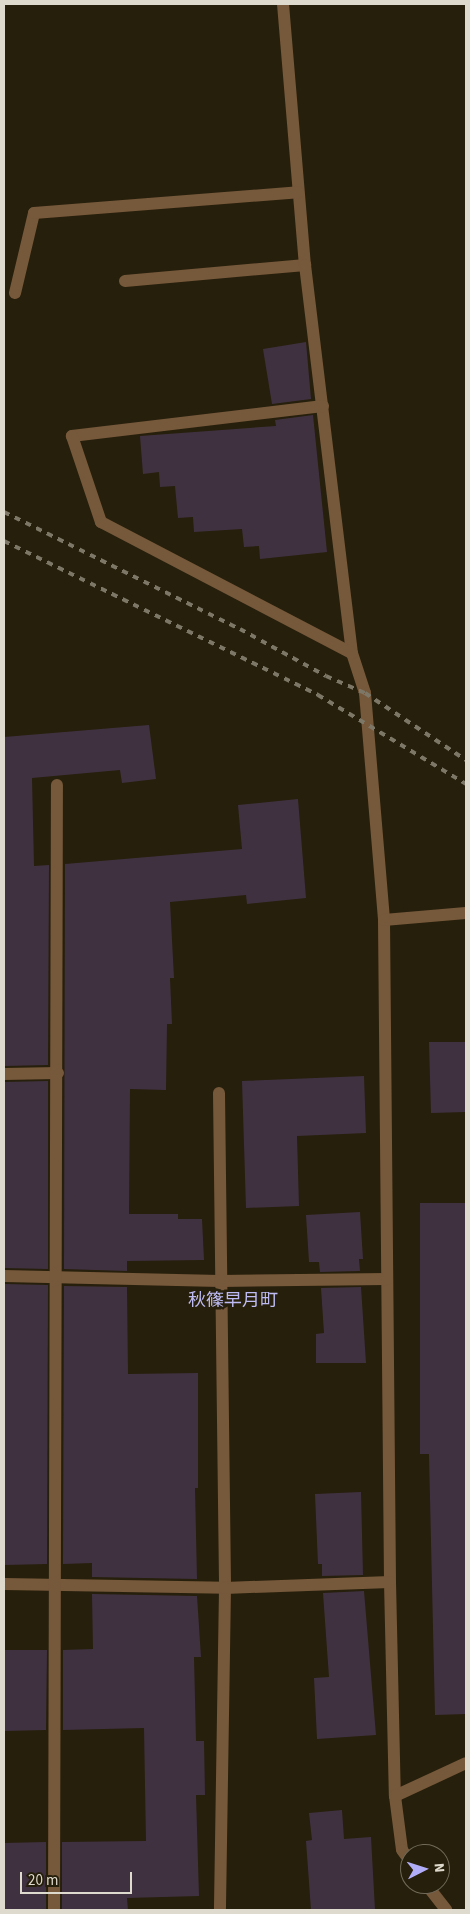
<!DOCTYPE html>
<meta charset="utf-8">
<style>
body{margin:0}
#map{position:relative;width:470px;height:1914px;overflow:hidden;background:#261f0b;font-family:"Source Sans 3","Noto Sans JP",sans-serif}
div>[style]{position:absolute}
.building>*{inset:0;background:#403141}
.service>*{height:12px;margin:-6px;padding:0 6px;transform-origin:6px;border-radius:6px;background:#76583b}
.minor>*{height:12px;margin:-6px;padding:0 6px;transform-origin:6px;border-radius:6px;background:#76583b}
.rail>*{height:4px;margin-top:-2px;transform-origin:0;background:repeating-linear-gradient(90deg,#7d7767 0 6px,transparent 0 12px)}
span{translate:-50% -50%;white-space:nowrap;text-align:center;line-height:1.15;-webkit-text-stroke:5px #261f0b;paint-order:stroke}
.neighbourhood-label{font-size:18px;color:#bebbf4}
.frame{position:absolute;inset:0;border:5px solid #dedacd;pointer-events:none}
.north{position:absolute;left:400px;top:1844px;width:50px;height:50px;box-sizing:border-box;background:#261f0b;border:1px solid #706a59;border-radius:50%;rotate:85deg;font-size:14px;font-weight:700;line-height:20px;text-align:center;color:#dedacd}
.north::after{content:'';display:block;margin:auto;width:18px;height:22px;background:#b2adf9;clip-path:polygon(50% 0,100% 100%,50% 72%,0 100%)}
.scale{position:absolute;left:20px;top:1872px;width:112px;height:22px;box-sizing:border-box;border:2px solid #dedacd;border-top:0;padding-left:6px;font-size:15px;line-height:18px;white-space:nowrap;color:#dedacd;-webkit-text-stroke:4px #261f0b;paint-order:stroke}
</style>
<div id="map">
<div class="building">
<div style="clip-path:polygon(306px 342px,311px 399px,272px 404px,263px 349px)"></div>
<div style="clip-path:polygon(313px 415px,327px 552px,260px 559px,259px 546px,244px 547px,242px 529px,194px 532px,193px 517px,178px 518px,175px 486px,160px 487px,159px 472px,143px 474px,140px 436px,276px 426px,275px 420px)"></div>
<div style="clip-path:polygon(149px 725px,156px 779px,122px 783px,120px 770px,32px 778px,34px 866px,49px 865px,48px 1065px,4px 1066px,4px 737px)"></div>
<div style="clip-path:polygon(298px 799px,306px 898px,247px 904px,246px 895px,170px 902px,174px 978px,170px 978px,172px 1024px,167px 1024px,166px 1090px,130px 1089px,129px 1214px,178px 1214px,178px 1219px,202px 1219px,204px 1260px,127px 1261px,127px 1271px,64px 1269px,65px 864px,242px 849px,238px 805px)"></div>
<div style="clip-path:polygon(429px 1042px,466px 1042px,466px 1112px,431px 1113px)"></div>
<div style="clip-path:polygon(364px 1076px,366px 1133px,297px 1136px,299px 1206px,246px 1208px,242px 1081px)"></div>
<div style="clip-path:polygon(48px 1081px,48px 1269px,4px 1268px,4px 1082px)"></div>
<div style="clip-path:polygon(420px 1203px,466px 1203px,466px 1714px,435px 1715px,429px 1454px,420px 1454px)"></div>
<div style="clip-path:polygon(360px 1212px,363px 1259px,359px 1259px,360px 1271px,320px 1272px,319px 1262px,309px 1262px,306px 1215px)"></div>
<div style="clip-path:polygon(4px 1284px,48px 1285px,47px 1564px,4px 1565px)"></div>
<div style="clip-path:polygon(64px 1286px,127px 1287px,128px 1374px,198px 1373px,198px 1488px,195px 1488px,197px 1579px,92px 1577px,92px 1563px,63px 1564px)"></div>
<div style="clip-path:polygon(361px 1287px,366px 1363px,316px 1363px,316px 1334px,324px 1333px,321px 1288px)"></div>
<div style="clip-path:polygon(361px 1492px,363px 1575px,322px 1576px,322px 1564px,318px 1564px,315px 1494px)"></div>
<div style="clip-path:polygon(364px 1591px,376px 1735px,317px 1739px,314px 1678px,329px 1677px,323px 1593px)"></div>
<div style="clip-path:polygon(92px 1594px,197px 1596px,201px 1657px,194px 1657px,196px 1741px,204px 1741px,205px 1795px,196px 1795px,199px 1896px,127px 1898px,128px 1910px,62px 1910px,62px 1842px,146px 1841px,144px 1728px,63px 1730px,63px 1650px,93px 1649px)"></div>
<div style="clip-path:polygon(4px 1650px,47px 1650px,46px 1730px,4px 1731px)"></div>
<div style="clip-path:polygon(342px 1810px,344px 1839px,371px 1837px,375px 1910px,311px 1910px,306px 1841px,312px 1840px,309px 1813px)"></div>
<div style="clip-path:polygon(46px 1842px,46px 1910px,4px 1910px,4px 1843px)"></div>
</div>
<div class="service">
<div style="left:125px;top:281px;width:181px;rotate:-5.1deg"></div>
</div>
<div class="minor">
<div style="left:283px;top:4px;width:262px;rotate:85.2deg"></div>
<div style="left:305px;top:265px;width:391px;rotate:83.1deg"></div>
<div style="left:352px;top:653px;width:42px;rotate:72deg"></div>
<div style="left:365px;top:693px;width:228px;rotate:85.2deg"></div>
<div style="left:384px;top:920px;width:662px;rotate:89.48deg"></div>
<div style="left:390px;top:1582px;width:214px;rotate:88.7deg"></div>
<div style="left:395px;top:1796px;width:54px;rotate:82.6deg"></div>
<div style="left:402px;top:1850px;width:14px;rotate:54deg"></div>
<div style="left:15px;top:293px;width:82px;rotate:-76.6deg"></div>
<div style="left:34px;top:213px;width:265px;rotate:-4.5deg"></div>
<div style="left:323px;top:406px;width:253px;rotate:173.2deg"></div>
<div style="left:72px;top:436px;width:91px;rotate:71.4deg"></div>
<div style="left:101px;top:522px;width:283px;rotate:27.6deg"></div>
<div style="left:384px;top:920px;width:82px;rotate:-4.9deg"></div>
<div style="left:4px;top:1074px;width:54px;rotate:-1.1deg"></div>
<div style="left:219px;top:1093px;width:495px;rotate:89.3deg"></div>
<div style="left:225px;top:1588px;width:322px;rotate:90.9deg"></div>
<div style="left:4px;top:1276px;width:216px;rotate:1.3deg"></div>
<div style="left:220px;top:1281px;width:167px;rotate:-0.7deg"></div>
<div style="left:4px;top:1584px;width:221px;rotate:1deg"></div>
<div style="left:225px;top:1588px;width:165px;rotate:-2.1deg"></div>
<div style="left:395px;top:1796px;width:78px;rotate:-24.9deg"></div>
<div style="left:426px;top:1884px;width:33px;rotate:52deg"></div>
<div style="left:54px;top:1910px;width:1125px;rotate:-89.85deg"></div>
</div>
<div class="rail">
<div style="left:4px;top:512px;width:263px;rotate:26.4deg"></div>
<div style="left:240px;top:629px;width:98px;rotate:28.7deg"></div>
<div style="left:326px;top:676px;width:43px;rotate:23.6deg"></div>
<div style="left:365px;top:693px;width:121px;rotate:33.6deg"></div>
<div style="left:4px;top:541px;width:350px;rotate:26.1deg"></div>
<div style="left:318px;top:695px;width:173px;rotate:31deg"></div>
</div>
<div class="neighbourhood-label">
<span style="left:233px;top:1301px">秋篠早月町</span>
</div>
<div class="frame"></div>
<div class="north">N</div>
<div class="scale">20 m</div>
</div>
